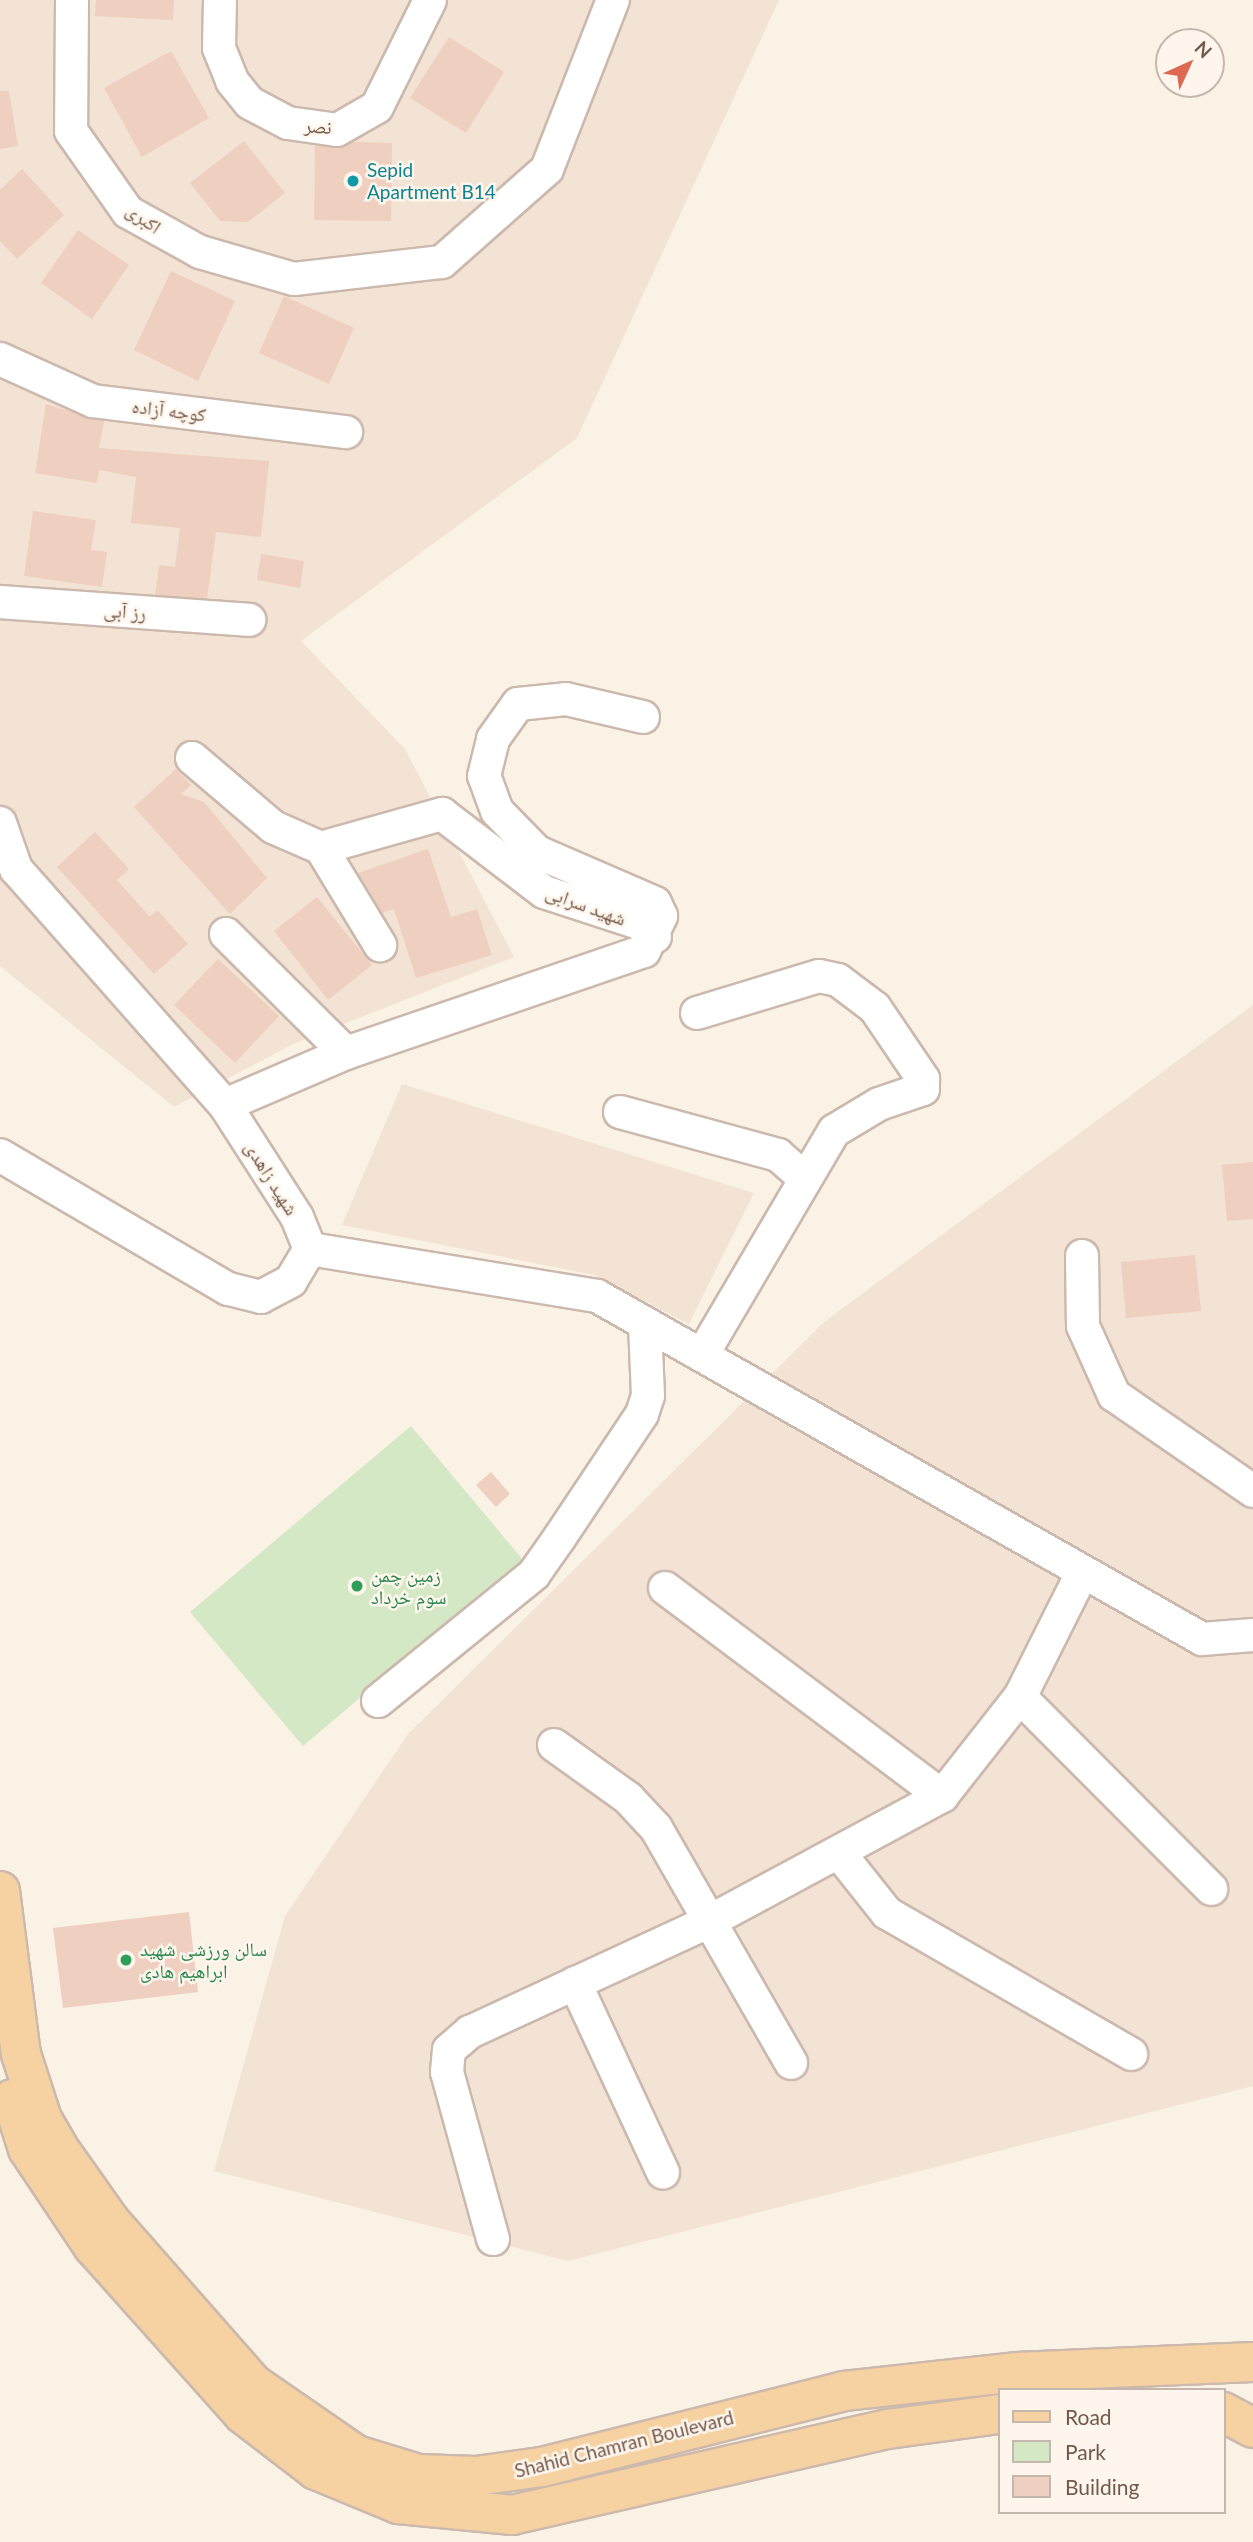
<!DOCTYPE html>
<meta charset="utf-8">
<style>
body{margin:0}
#map{position:relative;width:1253px;height:2542px;overflow:hidden;background:#fbf2e6;font-family:Lato,"Noto Naskh Arabic",sans-serif}
div>[style]{position:absolute}
.residential>*{inset:0;background:#f2e3d5}
.green>*{inset:0;background:#d5e8c5}
.building>*{inset:0;background:#efcfbf}
.roads{filter:drop-shadow(2px 0 #ccb9ad) drop-shadow(-2px 0 #ccb9ad) drop-shadow(0 2px #ccb9ad) drop-shadow(0 -2px #ccb9ad)}
.minor>*{height:32px;margin:-16px;padding:0 16px;transform-origin:16px;border-radius:16px;background:#fff}
.major>*{height:38px;margin:-19px;padding:0 19px;transform-origin:19px;border-radius:19px;background:#f6d2a2}
.dots>*{width:19px;height:19px;translate:-50% -50%;box-sizing:border-box;border:4px solid #fef6ec;border-radius:50%}
span{translate:-50% -50%;white-space:nowrap;text-align:center;line-height:1.15;-webkit-text-stroke:5px #fef6ec;paint-order:stroke}
.street-label{font-size:19px;color:#73584c}
.culture-label{font-size:19px;color:#0d838f}
.left{translate:0 -50%;text-align:left}
.leisure-label{font-size:19px;color:#27864d}
.legend{position:absolute;left:998px;top:2388px;width:228px;height:126px;box-sizing:border-box;background:#fef6ec;border:2px solid #c6b7ac;margin:0;padding:9px 12px;list-style:none;font-size:21px;color:#73584c}
.legend li{display:flex;align-items:center;gap:14px;height:35px}
.legend b{width:35px;border:2px solid #c6b7ac}
.north{position:absolute;left:1155px;top:28px;width:70px;height:70px;box-sizing:border-box;background:#fef6ec;border:2px solid #c6b7ac;border-radius:50%;rotate:45deg;font-size:19px;font-weight:700;line-height:28px;text-align:center;color:#73584c}
.north::after{content:'';display:block;margin:auto;width:24px;height:32px;background:#de6952;clip-path:polygon(50% 0,100% 100%,50% 72%,0 100%)}
</style>
<div id="map">
<div class="residential">
<div style="clip-path:polygon(0 0,779px 0,577px 438px,301px 641px,405px 749px,514px 957px,293px 1044px,174px 1107px,0 966px)"></div>
<div style="clip-path:polygon(1253px 1005px,1253px 2086px,568px 2261px,214px 2171px,285px 1916px,408px 1734px,824px 1322px)"></div>
<div style="clip-path:polygon(402px 1084px,754px 1193px,689px 1324px,594px 1275px,342px 1225px)"></div>
</div>
<div class="green">
<div style="clip-path:polygon(411px 1426px,523px 1560px,303px 1746px,190px 1612px)"></div>
</div>
<div class="building">
<div style="clip-path:polygon(96px 0,174px 0,173px 20px,95px 16px)"></div>
<div style="clip-path:polygon(449px 37px,504px 72px,466px 133px,410px 98px)"></div>
<div style="clip-path:polygon(171px 51px,209px 118px,142px 157px,104px 88px)"></div>
<div style="clip-path:polygon(0 91px,9px 91px,18px 146px,0 149px)"></div>
<div style="clip-path:polygon(244px 141px,285px 193px,248px 222px,220px 221px,190px 183px)"></div>
<div style="clip-path:polygon(353px 142px,392px 143px,391px 221px,314px 220px,315px 145px)"></div>
<div style="clip-path:polygon(22px 169px,64px 215px,17px 259px,0 241px,0 190px)"></div>
<div style="clip-path:polygon(78px 230px,129px 265px,92px 319px,41px 283px)"></div>
<div style="clip-path:polygon(171px 271px,235px 301px,198px 381px,134px 350px)"></div>
<div style="clip-path:polygon(284px 296px,354px 328px,329px 384px,259px 353px)"></div>
<div style="clip-path:polygon(46px 404px,104px 421px,99px 448px,269px 461px,261px 537px,216px 532px,207px 599px,155px 595px,159px 565px,175px 567px,180px 528px,131px 523px,136px 477px,99px 470px,97px 483px,35px 473px)"></div>
<div style="clip-path:polygon(33px 511px,96px 520px,91px 550px,107px 552px,102px 587px,24px 576px)"></div>
<div style="clip-path:polygon(261px 554px,304px 561px,300px 588px,257px 580px)"></div>
<div style="clip-path:polygon(176px 769px,191px 785px,181px 794px,204px 802px,267px 878px,230px 914px,134px 807px)"></div>
<div style="clip-path:polygon(95px 832px,129px 869px,117px 880px,150px 917px,157px 910px,188px 944px,154px 974px,57px 867px)"></div>
<div style="clip-path:polygon(428px 849px,451px 917px,477px 909px,492px 955px,416px 978px,394px 909px,382px 913px,358px 873px)"></div>
<div style="clip-path:polygon(317px 897px,372px 965px,328px 1000px,274px 931px)"></div>
<div style="clip-path:polygon(218px 959px,279px 1016px,235px 1063px,174px 1005px)"></div>
<div style="clip-path:polygon(1253px 1162px,1253px 1219px,1227px 1221px,1222px 1165px)"></div>
<div style="clip-path:polygon(1195px 1255px,1201px 1311px,1126px 1318px,1121px 1262px)"></div>
<div style="clip-path:polygon(491px 1472px,510px 1494px,496px 1507px,476px 1485px)"></div>
<div style="clip-path:polygon(189px 1912px,198px 1992px,63px 2008px,53px 1928px)"></div>
</div>
<div class="roads">
<div class="minor">
<div style="left:72px;top:0;width:131px;rotate:90.4deg"></div>
<div style="left:71px;top:131px;width:99px;rotate:54.9deg"></div>
<div style="left:128px;top:212px;width:82px;rotate:29.1deg"></div>
<div style="left:200px;top:252px;width:98px;rotate:16deg"></div>
<div style="left:294px;top:279px;width:149px;rotate:-6.6deg"></div>
<div style="left:442px;top:262px;width:140px;rotate:-41.5deg"></div>
<div style="left:547px;top:169px;width:181px;rotate:-68.7deg"></div>
<div style="left:220px;top:0;width:48px;rotate:91.2deg"></div>
<div style="left:219px;top:48px;width:35px;rotate:68deg"></div>
<div style="left:232px;top:81px;width:28px;rotate:51deg"></div>
<div style="left:250px;top:103px;width:43px;rotate:27.8deg"></div>
<div style="left:288px;top:123px;width:49px;rotate:8.1deg"></div>
<div style="left:337px;top:130px;width:46px;rotate:-29.9deg"></div>
<div style="left:377px;top:107px;width:119px;rotate:-63.6deg"></div>
<div style="left:0;top:359px;width:102px;rotate:24.3deg"></div>
<div style="left:93px;top:401px;width:255px;rotate:7deg"></div>
<div style="left:0;top:602px;width:250px;rotate:4.1deg"></div>
<div style="left:192px;top:758px;width:106px;rotate:40.4deg"></div>
<div style="left:273px;top:827px;width:52px;rotate:23.6deg"></div>
<div style="left:321px;top:848px;width:126px;rotate:-15.7deg"></div>
<div style="left:442px;top:814px;width:128px;rotate:37.4deg"></div>
<div style="left:544px;top:892px;width:100px;rotate:18.1deg"></div>
<div style="left:639px;top:923px;width:21px;rotate:41deg"></div>
<div style="left:0;top:823px;width:49px;rotate:70.8deg"></div>
<div style="left:16px;top:869px;width:315px;rotate:48.5deg"></div>
<div style="left:225px;top:1105px;width:133px;rotate:57.3deg"></div>
<div style="left:297px;top:1217px;width:35px;rotate:68deg"></div>
<div style="left:310px;top:1249px;width:37px;rotate:121deg"></div>
<div style="left:291px;top:1281px;width:34px;rotate:152deg"></div>
<div style="left:261px;top:1297px;width:34px;rotate:-166deg"></div>
<div style="left:228px;top:1289px;width:264px;rotate:-149.6deg"></div>
<div style="left:321px;top:848px;width:114px;rotate:58.7deg"></div>
<div style="left:226px;top:934px;width:169px;rotate:44.8deg"></div>
<div style="left:697px;top:1013px;width:127px;rotate:-16.9deg"></div>
<div style="left:819px;top:976px;width:19px;rotate:12deg"></div>
<div style="left:838px;top:980px;width:46px;rotate:37.1deg"></div>
<div style="left:875px;top:1008px;width:86px;rotate:55.9deg"></div>
<div style="left:923px;top:1079px;width:10px;rotate:90deg"></div>
<div style="left:923px;top:1089px;width:46px;rotate:161.2deg"></div>
<div style="left:879px;top:1104px;width:52px;rotate:149deg"></div>
<div style="left:834px;top:1131px;width:260px;rotate:120.5deg"></div>
<div style="left:225px;top:1105px;width:132px;rotate:-23.3deg"></div>
<div style="left:346px;top:1053px;width:315px;rotate:-18.9deg"></div>
<div style="left:644px;top:951px;width:39px;rotate:-64deg"></div>
<div style="left:661px;top:916px;width:14px;rotate:-115deg"></div>
<div style="left:655px;top:903px;width:129px;rotate:-156.6deg"></div>
<div style="left:537px;top:852px;width:57px;rotate:-134.3deg"></div>
<div style="left:497px;top:811px;width:37px;rotate:-110deg"></div>
<div style="left:484px;top:776px;width:38px;rotate:-76deg"></div>
<div style="left:493px;top:739px;width:43px;rotate:-54.5deg"></div>
<div style="left:518px;top:704px;width:48px;rotate:-5.9deg"></div>
<div style="left:566px;top:699px;width:79px;rotate:13.2deg"></div>
<div style="left:620px;top:1112px;width:164px;rotate:15.2deg"></div>
<div style="left:778px;top:1155px;width:32px;rotate:41deg"></div>
<div style="left:310px;top:1249px;width:291px;rotate:9.3deg"></div>
<div style="left:597px;top:1296px;width:695px;rotate:29.55deg"></div>
<div style="left:1202px;top:1639px;width:51px;rotate:-4.5deg"></div>
<div style="left:1082px;top:1256px;width:70px;rotate:89.2deg"></div>
<div style="left:1083px;top:1326px;width:76px;rotate:65.8deg"></div>
<div style="left:1114px;top:1395px;width:169px;rotate:34.6deg"></div>
<div style="left:665px;top:1588px;width:346px;rotate:36.9deg"></div>
<div style="left:1020px;top:1697px;width:271px;rotate:45.1deg"></div>
<div style="left:378px;top:1701px;width:201px;rotate:-39.1deg"></div>
<div style="left:534px;top:1574px;width:45px;rotate:-54.9deg"></div>
<div style="left:560px;top:1537px;width:148px;rotate:-56.3deg"></div>
<div style="left:642px;top:1414px;width:19px;rotate:-72deg"></div>
<div style="left:648px;top:1396px;width:73px;rotate:-92.4deg"></div>
<div style="left:554px;top:1745px;width:91px;rotate:35.6deg"></div>
<div style="left:628px;top:1798px;width:41px;rotate:47deg"></div>
<div style="left:656px;top:1828px;width:271px;rotate:60.1deg"></div>
<div style="left:840px;top:1854px;width:75px;rotate:51.5deg"></div>
<div style="left:887px;top:1913px;width:282px;rotate:30deg"></div>
<div style="left:575px;top:1983px;width:209px;rotate:65.1deg"></div>
<div style="left:493px;top:2239px;width:173px;rotate:-105.4deg"></div>
<div style="left:447px;top:2072px;width:22px;rotate:-85deg"></div>
<div style="left:449px;top:2050px;width:28px;rotate:-41deg"></div>
<div style="left:470px;top:2032px;width:264px;rotate:-24.8deg"></div>
<div style="left:710px;top:1921px;width:264px;rotate:-28.3deg"></div>
<div style="left:942px;top:1796px;width:126px;rotate:-51.8deg"></div>
<div style="left:1020px;top:1697px;width:136px;rotate:-63.4deg"></div>
</div>
<div class="major">
<div style="left:0;top:1891px;width:164px;rotate:82.7deg"></div>
<div style="left:21px;top:2054px;width:68px;rotate:72.1deg"></div>
<div style="left:42px;top:2119px;width:39px;rotate:60deg"></div>
<div style="left:62px;top:2153px;width:83px;rotate:54.8deg"></div>
<div style="left:110px;top:2221px;width:217px;rotate:48.7deg"></div>
<div style="left:253px;top:2384px;width:125px;rotate:34.6deg"></div>
<div style="left:356px;top:2455px;width:66px;rotate:16.8deg"></div>
<div style="left:419px;top:2474px;width:57px;rotate:2deg"></div>
<div style="left:476px;top:2476px;width:67px;rotate:-7.8deg"></div>
<div style="left:542px;top:2467px;width:311px;rotate:-14.1deg"></div>
<div style="left:844px;top:2391px;width:173px;rotate:-6.3deg"></div>
<div style="left:1016px;top:2372px;width:237px;rotate:-2.4deg"></div>
<div style="left:12px;top:2099px;width:52px;rotate:72.3deg"></div>
<div style="left:28px;top:2149px;width:117px;rotate:56.2deg"></div>
<div style="left:93px;top:2246px;width:225px;rotate:48.2deg"></div>
<div style="left:243px;top:2414px;width:92px;rotate:37.5deg"></div>
<div style="left:316px;top:2470px;width:89px;rotate:22.5deg"></div>
<div style="left:398px;top:2504px;width:115px;rotate:5.5deg"></div>
<div style="left:512px;top:2515px;width:386px;rotate:-12.9deg"></div>
<div style="left:888px;top:2429px;width:112px;rotate:-7.7deg"></div>
<div style="left:1223px;top:2412px;width:34px;rotate:28deg"></div>
</div>
</div>
<div class="dots">
<div style="left:353px;top:181px;background:#0f9aa8"></div>
<div style="left:357px;top:1586px;background:#2e9e5b"></div>
<div style="left:126px;top:1960px;background:#2e9e5b"></div>
</div>
<div class="street-label">
<span style="left:318px;top:126px;rotate:4deg">نصر</span>
<span style="left:144px;top:218px;rotate:35deg">اکبری</span>
<span style="left:169px;top:410px;rotate:7deg">کوچه آزاده</span>
<span style="left:125px;top:611px;rotate:4deg">رز آبی</span>
<span style="left:586px;top:905px;rotate:20deg">شهید سرابی</span>
<span style="left:272px;top:1178px;rotate:58deg">شهید زاهدی</span>
<span style="left:624px;top:2444px;rotate:-14deg">Shahid Chamran Boulevard</span>
</div>
<div class="culture-label">
<span class="left" style="left:367px;top:181px">Sepid<br>Apartment B14</span>
</div>
<div class="leisure-label">
<span class="left" style="left:371px;top:1586px">زمین چمن<br>سوم خرداد</span>
<span class="left" style="left:140px;top:1960px">سالن ورزشی شهید<br>ابراهیم هادی</span>
</div>
<ul class="legend">
<li><b style="height:9px;background:#f6d2a2"></b>Road</li>
<li><b style="height:19px;background:#d5e8c5"></b>Park</li>
<li><b style="height:19px;background:#efcfbf"></b>Building</li>
</ul>
<div class="north">N</div>
</div>
